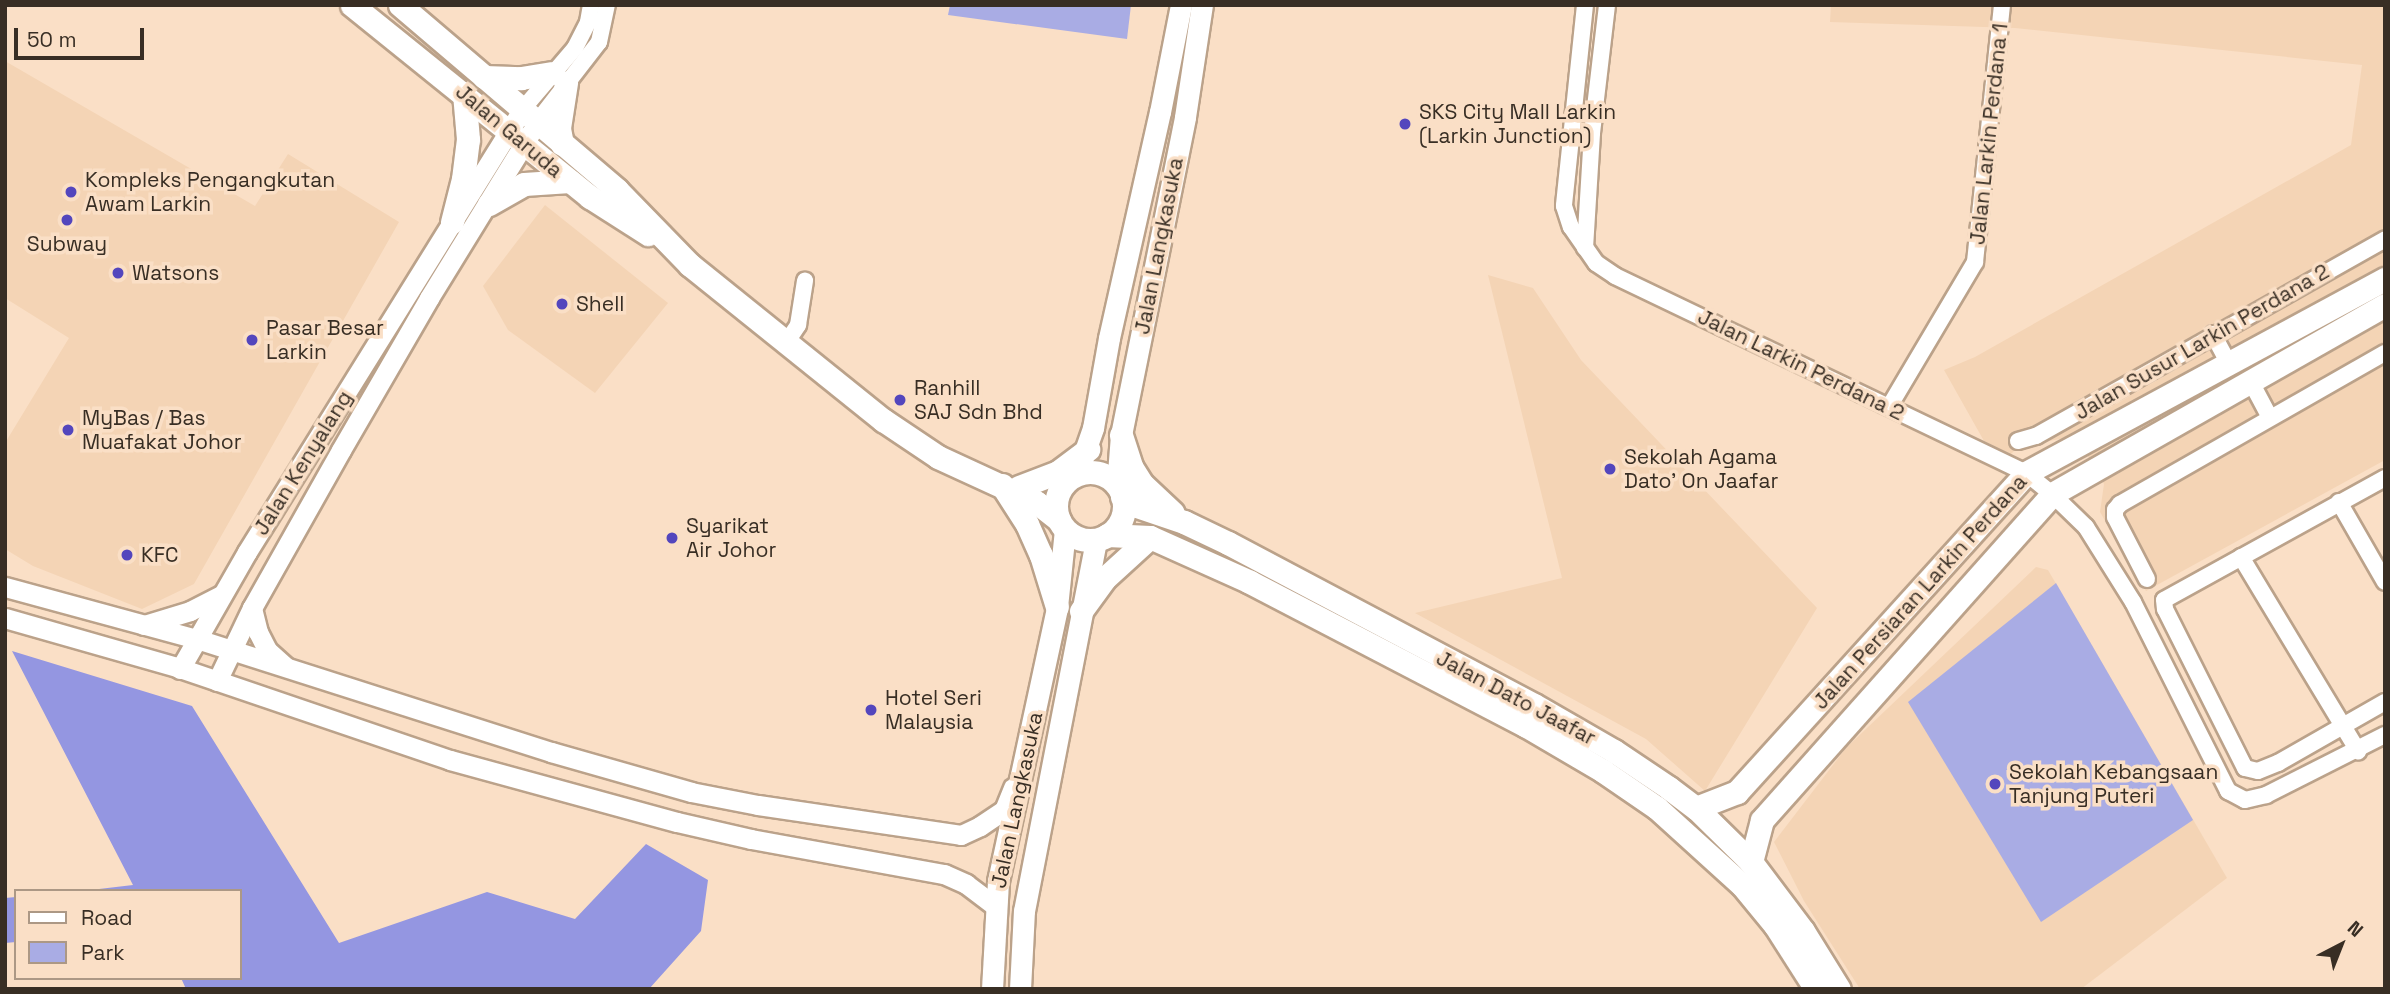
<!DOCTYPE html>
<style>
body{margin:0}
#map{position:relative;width:2390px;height:994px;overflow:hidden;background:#fadfc6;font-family:"Space Grotesk",sans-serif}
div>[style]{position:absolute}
.built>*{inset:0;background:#f4d4b5}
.green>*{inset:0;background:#a9ace4}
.forest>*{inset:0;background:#9496e1}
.roads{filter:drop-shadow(2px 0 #bba28a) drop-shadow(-2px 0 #bba28a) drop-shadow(0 2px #bba28a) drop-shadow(0 -2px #bba28a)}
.minor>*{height:16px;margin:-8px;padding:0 8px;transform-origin:8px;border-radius:8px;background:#fff}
.tertiary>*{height:19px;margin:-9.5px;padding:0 9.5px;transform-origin:9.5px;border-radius:9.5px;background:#fff}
.secondary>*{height:21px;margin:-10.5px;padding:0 10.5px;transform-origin:10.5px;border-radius:10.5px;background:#fff}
.primary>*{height:23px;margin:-11.5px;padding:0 11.5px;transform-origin:11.5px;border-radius:11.5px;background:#fff}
.primary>.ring{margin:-11.5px;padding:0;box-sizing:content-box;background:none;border:23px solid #fff;border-radius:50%}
.dots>*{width:19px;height:19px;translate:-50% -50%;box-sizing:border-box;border:4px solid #fadfc6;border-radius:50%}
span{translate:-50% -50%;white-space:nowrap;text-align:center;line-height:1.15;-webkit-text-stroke:7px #fadfc6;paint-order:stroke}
.poi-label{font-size:21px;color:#382e24}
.left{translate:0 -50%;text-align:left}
.street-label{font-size:21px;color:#382e24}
.frame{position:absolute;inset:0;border:7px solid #382e24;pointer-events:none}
.legend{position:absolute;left:14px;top:889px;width:228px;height:91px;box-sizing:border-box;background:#fadfc6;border:2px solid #ac9885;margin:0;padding:9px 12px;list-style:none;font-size:21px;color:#382e24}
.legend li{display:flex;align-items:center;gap:14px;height:35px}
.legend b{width:35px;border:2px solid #ac9885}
.north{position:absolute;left:2306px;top:910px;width:70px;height:70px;-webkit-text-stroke:5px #fadfc6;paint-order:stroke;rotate:42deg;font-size:19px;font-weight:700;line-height:28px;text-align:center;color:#382e24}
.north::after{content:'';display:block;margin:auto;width:24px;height:32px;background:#382e24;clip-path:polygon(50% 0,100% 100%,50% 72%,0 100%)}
.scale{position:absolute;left:14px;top:28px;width:130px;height:32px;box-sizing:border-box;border:4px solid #382e24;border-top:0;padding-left:9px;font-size:21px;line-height:24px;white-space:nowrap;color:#382e24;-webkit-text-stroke:5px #fadfc6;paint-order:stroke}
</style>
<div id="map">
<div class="built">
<div style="clip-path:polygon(1831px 5px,2385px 5px,2385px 460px,2146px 591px,2100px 512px,2104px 484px,2076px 436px,2018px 447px,2010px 455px,1984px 441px,1944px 370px,1975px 357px,2351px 145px,2362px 65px,2015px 28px,1830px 22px)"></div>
<div style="clip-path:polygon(5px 61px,255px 206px,288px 154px,399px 222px,194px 584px,142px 609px,33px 566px,5px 549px,5px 443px,69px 338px,5px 298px)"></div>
<div style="clip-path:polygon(545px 205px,668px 303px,595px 393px,508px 330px,483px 286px)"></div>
<div style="clip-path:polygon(1488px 275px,1533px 288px,1581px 360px,1817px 608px,1705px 791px,1646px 739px,1415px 613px,1562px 578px)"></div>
<div style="clip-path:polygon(2036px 567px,2048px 570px,2227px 878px,2081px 989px,1860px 989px,1804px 901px,1774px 842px,1846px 748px)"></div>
</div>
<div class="green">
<div style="clip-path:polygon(950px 5px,1131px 5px,1127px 39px,948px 15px)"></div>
<div style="clip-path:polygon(2056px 583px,2193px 820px,2041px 922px,1908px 702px)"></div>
</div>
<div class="forest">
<div style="clip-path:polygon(12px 651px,192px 706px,339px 943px,487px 892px,575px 919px,646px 844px,708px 880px,701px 931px,649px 989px,186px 989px,181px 978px,240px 978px,240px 891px,82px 891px,133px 885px)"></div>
<div style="clip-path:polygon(16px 897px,16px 942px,5px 943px,5px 898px)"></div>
</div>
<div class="roads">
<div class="minor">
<div style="left:1585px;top:5px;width:202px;rotate:96deg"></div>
<div style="left:1564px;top:206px;width:22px;rotate:72deg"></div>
<div style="left:1571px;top:227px;width:44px;rotate:55.2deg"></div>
<div style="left:1596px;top:263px;width:23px;rotate:34deg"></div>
<div style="left:1615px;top:276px;width:456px;rotate:25.6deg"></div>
<div style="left:2026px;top:473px;width:33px;rotate:39deg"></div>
<div style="left:2052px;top:494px;width:47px;rotate:44.1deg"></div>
<div style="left:2086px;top:527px;width:89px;rotate:57.9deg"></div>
<div style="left:2133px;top:602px;width:212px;rotate:63.3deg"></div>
<div style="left:2228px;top:791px;width:19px;rotate:28deg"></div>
<div style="left:2245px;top:800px;width:22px;rotate:-13deg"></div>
<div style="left:2266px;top:795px;width:133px;rotate:-26.8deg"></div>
<div style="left:522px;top:110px;width:82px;rotate:-49.5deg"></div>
<div style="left:575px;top:48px;width:29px;rotate:-63deg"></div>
<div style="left:588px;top:22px;width:17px;rotate:-80deg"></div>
<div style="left:537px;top:122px;width:101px;rotate:-52.2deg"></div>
<div style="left:599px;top:42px;width:38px;rotate:-78deg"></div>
<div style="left:1585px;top:248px;width:115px;rotate:-86.5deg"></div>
<div style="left:1592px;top:133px;width:129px;rotate:-83.3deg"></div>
<div style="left:2213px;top:334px;width:34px;rotate:62deg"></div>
<div style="left:786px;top:343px;width:22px;rotate:-56deg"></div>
<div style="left:798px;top:325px;width:45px;rotate:-81deg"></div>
<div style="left:2251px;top:382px;width:40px;rotate:62deg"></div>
<div style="left:1889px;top:407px;width:169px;rotate:-59.3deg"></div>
<div style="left:1975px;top:262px;width:258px;rotate:-84deg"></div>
<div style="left:2018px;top:441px;width:19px;rotate:-16deg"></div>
<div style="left:2036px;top:436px;width:401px;rotate:-29.4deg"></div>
<div style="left:2385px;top:478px;width:252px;rotate:151.1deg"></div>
<div style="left:2164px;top:600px;width:9px;rotate:84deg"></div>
<div style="left:2165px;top:609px;width:178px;rotate:63.3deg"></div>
<div style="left:2245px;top:768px;width:13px;rotate:13deg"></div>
<div style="left:2258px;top:771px;width:22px;rotate:-22deg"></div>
<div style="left:2278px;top:763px;width:123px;rotate:-29.7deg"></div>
<div style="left:2339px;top:502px;width:92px;rotate:60.1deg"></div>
<div style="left:2241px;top:557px;width:227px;rotate:58.9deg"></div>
<div style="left:2147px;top:579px;width:70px;rotate:-117.3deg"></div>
<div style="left:2115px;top:517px;width:7px;rotate:-90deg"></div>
<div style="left:2115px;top:510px;width:8px;rotate:-50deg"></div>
<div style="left:2120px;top:504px;width:305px;rotate:-29.7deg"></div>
</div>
<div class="tertiary">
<div style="left:5px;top:587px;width:199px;rotate:15.2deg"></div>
<div style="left:197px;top:639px;width:372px;rotate:17.7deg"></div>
<div style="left:551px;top:752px;width:146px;rotate:15.9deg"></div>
<div style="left:691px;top:792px;width:68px;rotate:11deg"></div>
<div style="left:758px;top:805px;width:205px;rotate:8.4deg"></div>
<div style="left:961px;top:835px;width:21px;rotate:-25deg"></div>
<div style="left:980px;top:826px;width:29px;rotate:-34deg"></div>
<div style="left:1004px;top:810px;width:24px;rotate:-68deg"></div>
<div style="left:252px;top:608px;width:25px;rotate:76deg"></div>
<div style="left:258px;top:632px;width:20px;rotate:63deg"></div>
<div style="left:267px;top:650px;width:24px;rotate:42deg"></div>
<div style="left:5px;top:618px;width:179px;rotate:15.9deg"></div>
<div style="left:177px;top:667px;width:288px;rotate:18.8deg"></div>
<div style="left:450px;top:760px;width:235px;rotate:15.3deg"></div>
<div style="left:677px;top:822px;width:76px;rotate:12.9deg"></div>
<div style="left:751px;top:839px;width:196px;rotate:10.3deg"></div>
<div style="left:944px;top:874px;width:24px;rotate:24deg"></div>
<div style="left:966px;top:884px;width:38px;rotate:37deg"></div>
<div style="left:144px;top:625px;width:48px;rotate:-16.9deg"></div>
<div style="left:190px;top:611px;width:34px;rotate:-27deg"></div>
<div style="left:180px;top:669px;width:135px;rotate:-60.2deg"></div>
<div style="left:247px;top:552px;width:521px;rotate:-58.11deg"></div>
<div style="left:217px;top:681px;width:81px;rotate:-64.4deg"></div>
<div style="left:252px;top:608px;width:181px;rotate:-60.6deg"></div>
<div style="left:341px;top:450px;width:176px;rotate:-59.9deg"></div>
<div style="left:429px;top:298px;width:195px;rotate:-58.4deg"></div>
</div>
<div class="secondary">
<div style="left:1077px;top:474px;width:49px;rotate:-70.8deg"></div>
<div style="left:1093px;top:428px;width:91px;rotate:-79.9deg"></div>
<div style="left:1109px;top:338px;width:232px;rotate:-77.3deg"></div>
<div style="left:1160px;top:112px;width:109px;rotate:-78.9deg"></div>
<div style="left:1117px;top:486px;width:51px;rotate:-85.5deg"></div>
<div style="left:1121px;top:435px;width:324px;rotate:-78.6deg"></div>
<div style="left:1185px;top:117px;width:113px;rotate:-81.4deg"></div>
<div style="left:992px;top:989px;width:108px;rotate:-86.8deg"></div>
<div style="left:998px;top:881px;width:280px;rotate:-77.8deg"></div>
<div style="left:1057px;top:607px;width:77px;rotate:-84.1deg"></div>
<div style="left:1020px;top:989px;width:78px;rotate:-87.1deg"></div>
<div style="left:1024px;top:911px;width:379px;rotate:-79deg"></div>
</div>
<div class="primary">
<div style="left:352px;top:5px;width:306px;rotate:38.9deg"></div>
<div style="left:590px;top:197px;width:69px;rotate:32.5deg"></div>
<div style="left:400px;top:5px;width:285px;rotate:40.4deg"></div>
<div style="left:617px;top:190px;width:105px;rotate:45.8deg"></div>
<div style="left:690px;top:265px;width:248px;rotate:38.8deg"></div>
<div style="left:883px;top:420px;width:66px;rotate:33.9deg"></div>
<div style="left:938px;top:457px;width:108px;rotate:24.7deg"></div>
<div style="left:1036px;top:502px;width:29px;rotate:38deg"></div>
<div style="left:484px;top:77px;width:37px;rotate:2deg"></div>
<div style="left:521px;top:78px;width:31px;rotate:-9deg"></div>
<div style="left:562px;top:144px;width:16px;rotate:-101deg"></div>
<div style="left:559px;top:128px;width:46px;rotate:-81.2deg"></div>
<div style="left:489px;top:204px;width:40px;rotate:-29.7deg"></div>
<div style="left:524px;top:184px;width:46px;rotate:-3.7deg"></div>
<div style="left:452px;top:222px;width:44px;rotate:-75.7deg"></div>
<div style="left:463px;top:179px;width:40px;rotate:-82.9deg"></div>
<div style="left:468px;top:139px;width:46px;rotate:-95deg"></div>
<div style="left:1121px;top:435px;width:35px;rotate:72deg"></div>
<div style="left:1132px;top:468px;width:19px;rotate:58deg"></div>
<div style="left:1142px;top:484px;width:42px;rotate:43.1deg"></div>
<div class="ring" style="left:1056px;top:472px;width:45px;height:45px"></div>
<div style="left:1002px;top:485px;width:46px;rotate:57.3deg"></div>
<div style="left:1027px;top:524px;width:34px;rotate:66deg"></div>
<div style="left:1041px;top:555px;width:54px;rotate:72.9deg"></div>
<div style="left:1019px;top:487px;width:42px;rotate:-21deg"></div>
<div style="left:1058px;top:472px;width:38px;rotate:-37deg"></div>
<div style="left:1122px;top:497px;width:17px;rotate:31deg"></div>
<div style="left:1137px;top:506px;width:50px;rotate:18.8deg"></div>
<div style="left:1184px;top:522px;width:49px;rotate:25.5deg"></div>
<div style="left:1228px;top:543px;width:346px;rotate:27.9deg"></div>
<div style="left:1534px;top:705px;width:92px;rotate:29.9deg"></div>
<div style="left:1614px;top:751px;width:66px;rotate:33.9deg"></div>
<div style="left:1669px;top:788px;width:34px;rotate:37deg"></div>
<div style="left:1696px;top:808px;width:77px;rotate:44.5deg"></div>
<div style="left:1751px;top:862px;width:86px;rotate:53deg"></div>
<div style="left:1803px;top:931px;width:68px;rotate:58.2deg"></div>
<div style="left:1107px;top:535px;width:43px;rotate:2.7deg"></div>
<div style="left:1150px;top:537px;width:110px;rotate:24.2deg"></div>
<div style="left:1250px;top:582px;width:310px;rotate:27.5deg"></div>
<div style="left:1525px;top:725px;width:91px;rotate:30.5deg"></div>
<div style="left:1603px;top:771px;width:65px;rotate:34.4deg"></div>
<div style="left:1657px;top:808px;width:115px;rotate:42.2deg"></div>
<div style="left:1742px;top:885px;width:52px;rotate:50.5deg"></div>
<div style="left:1775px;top:925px;width:76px;rotate:57.4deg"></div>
<div style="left:1081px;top:611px;width:39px;rotate:-54deg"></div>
<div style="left:1104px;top:579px;width:62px;rotate:-42.4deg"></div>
<div style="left:1696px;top:808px;width:44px;rotate:-21.3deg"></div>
<div style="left:1737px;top:792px;width:430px;rotate:-47.8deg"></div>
<div style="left:2026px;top:473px;width:408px;rotate:-28.4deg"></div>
<div style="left:1751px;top:862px;width:43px;rotate:-75.3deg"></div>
<div style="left:1762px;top:820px;width:436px;rotate:-48.3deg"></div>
<div style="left:2052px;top:494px;width:383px;rotate:-29.6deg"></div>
</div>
</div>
<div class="dots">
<div style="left:1405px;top:124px;background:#5346bd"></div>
<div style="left:71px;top:192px;background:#5346bd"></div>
<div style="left:67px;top:220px;background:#5346bd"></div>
<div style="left:118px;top:273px;background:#5346bd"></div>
<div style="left:562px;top:304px;background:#5346bd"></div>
<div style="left:252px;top:340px;background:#5346bd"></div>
<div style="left:900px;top:400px;background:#5346bd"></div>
<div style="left:68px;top:430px;background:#5346bd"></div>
<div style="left:1610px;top:469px;background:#5346bd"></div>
<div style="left:672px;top:538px;background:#5346bd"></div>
<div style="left:127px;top:555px;background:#5346bd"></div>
<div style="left:871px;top:710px;background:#5346bd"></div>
<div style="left:1995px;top:784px;background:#5346bd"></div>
</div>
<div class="poi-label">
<span class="left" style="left:1419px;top:124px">SKS City Mall Larkin<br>(Larkin Junction)</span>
<span class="left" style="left:85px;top:192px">Kompleks Pengangkutan<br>Awam Larkin</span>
<span style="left:67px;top:244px">Subway</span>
<span class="left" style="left:132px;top:273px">Watsons</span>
<span class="left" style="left:576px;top:304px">Shell</span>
<span class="left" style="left:266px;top:340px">Pasar Besar<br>Larkin</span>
<span class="left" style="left:914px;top:400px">Ranhill<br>SAJ Sdn Bhd</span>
<span class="left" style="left:82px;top:430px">MyBas / Bas<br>Muafakat Johor</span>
<span class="left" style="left:1624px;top:469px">Sekolah Agama<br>Dato' On Jaafar</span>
<span class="left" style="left:686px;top:538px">Syarikat<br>Air Johor</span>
<span class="left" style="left:141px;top:555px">KFC</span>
<span class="left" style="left:885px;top:710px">Hotel Seri<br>Malaysia</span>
<span class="left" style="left:2009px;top:784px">Sekolah Kebangsaan<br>Tanjung Puteri</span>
</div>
<div class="street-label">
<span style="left:509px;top:131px;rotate:40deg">Jalan Garuda</span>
<span style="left:1989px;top:134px;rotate:-84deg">Jalan Larkin Perdana 1</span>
<span style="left:1159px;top:246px;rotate:-79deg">Jalan Langkasuka</span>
<span style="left:2202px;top:342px;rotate:-30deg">Jalan Susur Larkin Perdana 2</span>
<span style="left:1801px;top:365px;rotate:26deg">Jalan Larkin Perdana 2</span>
<span style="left:303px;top:463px;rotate:-58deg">Jalan Kenyalang</span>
<span style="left:1920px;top:592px;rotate:-48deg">Jalan Persiaran Larkin Perdana</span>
<span style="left:1516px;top:698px;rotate:28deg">Jalan Dato Jaafar</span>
<span style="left:1017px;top:800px;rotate:-78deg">Jalan Langkasuka</span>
</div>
<div class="frame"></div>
<ul class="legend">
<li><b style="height:9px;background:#fff"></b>Road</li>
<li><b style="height:19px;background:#a9ace4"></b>Park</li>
</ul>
<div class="north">N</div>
<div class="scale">50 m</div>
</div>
